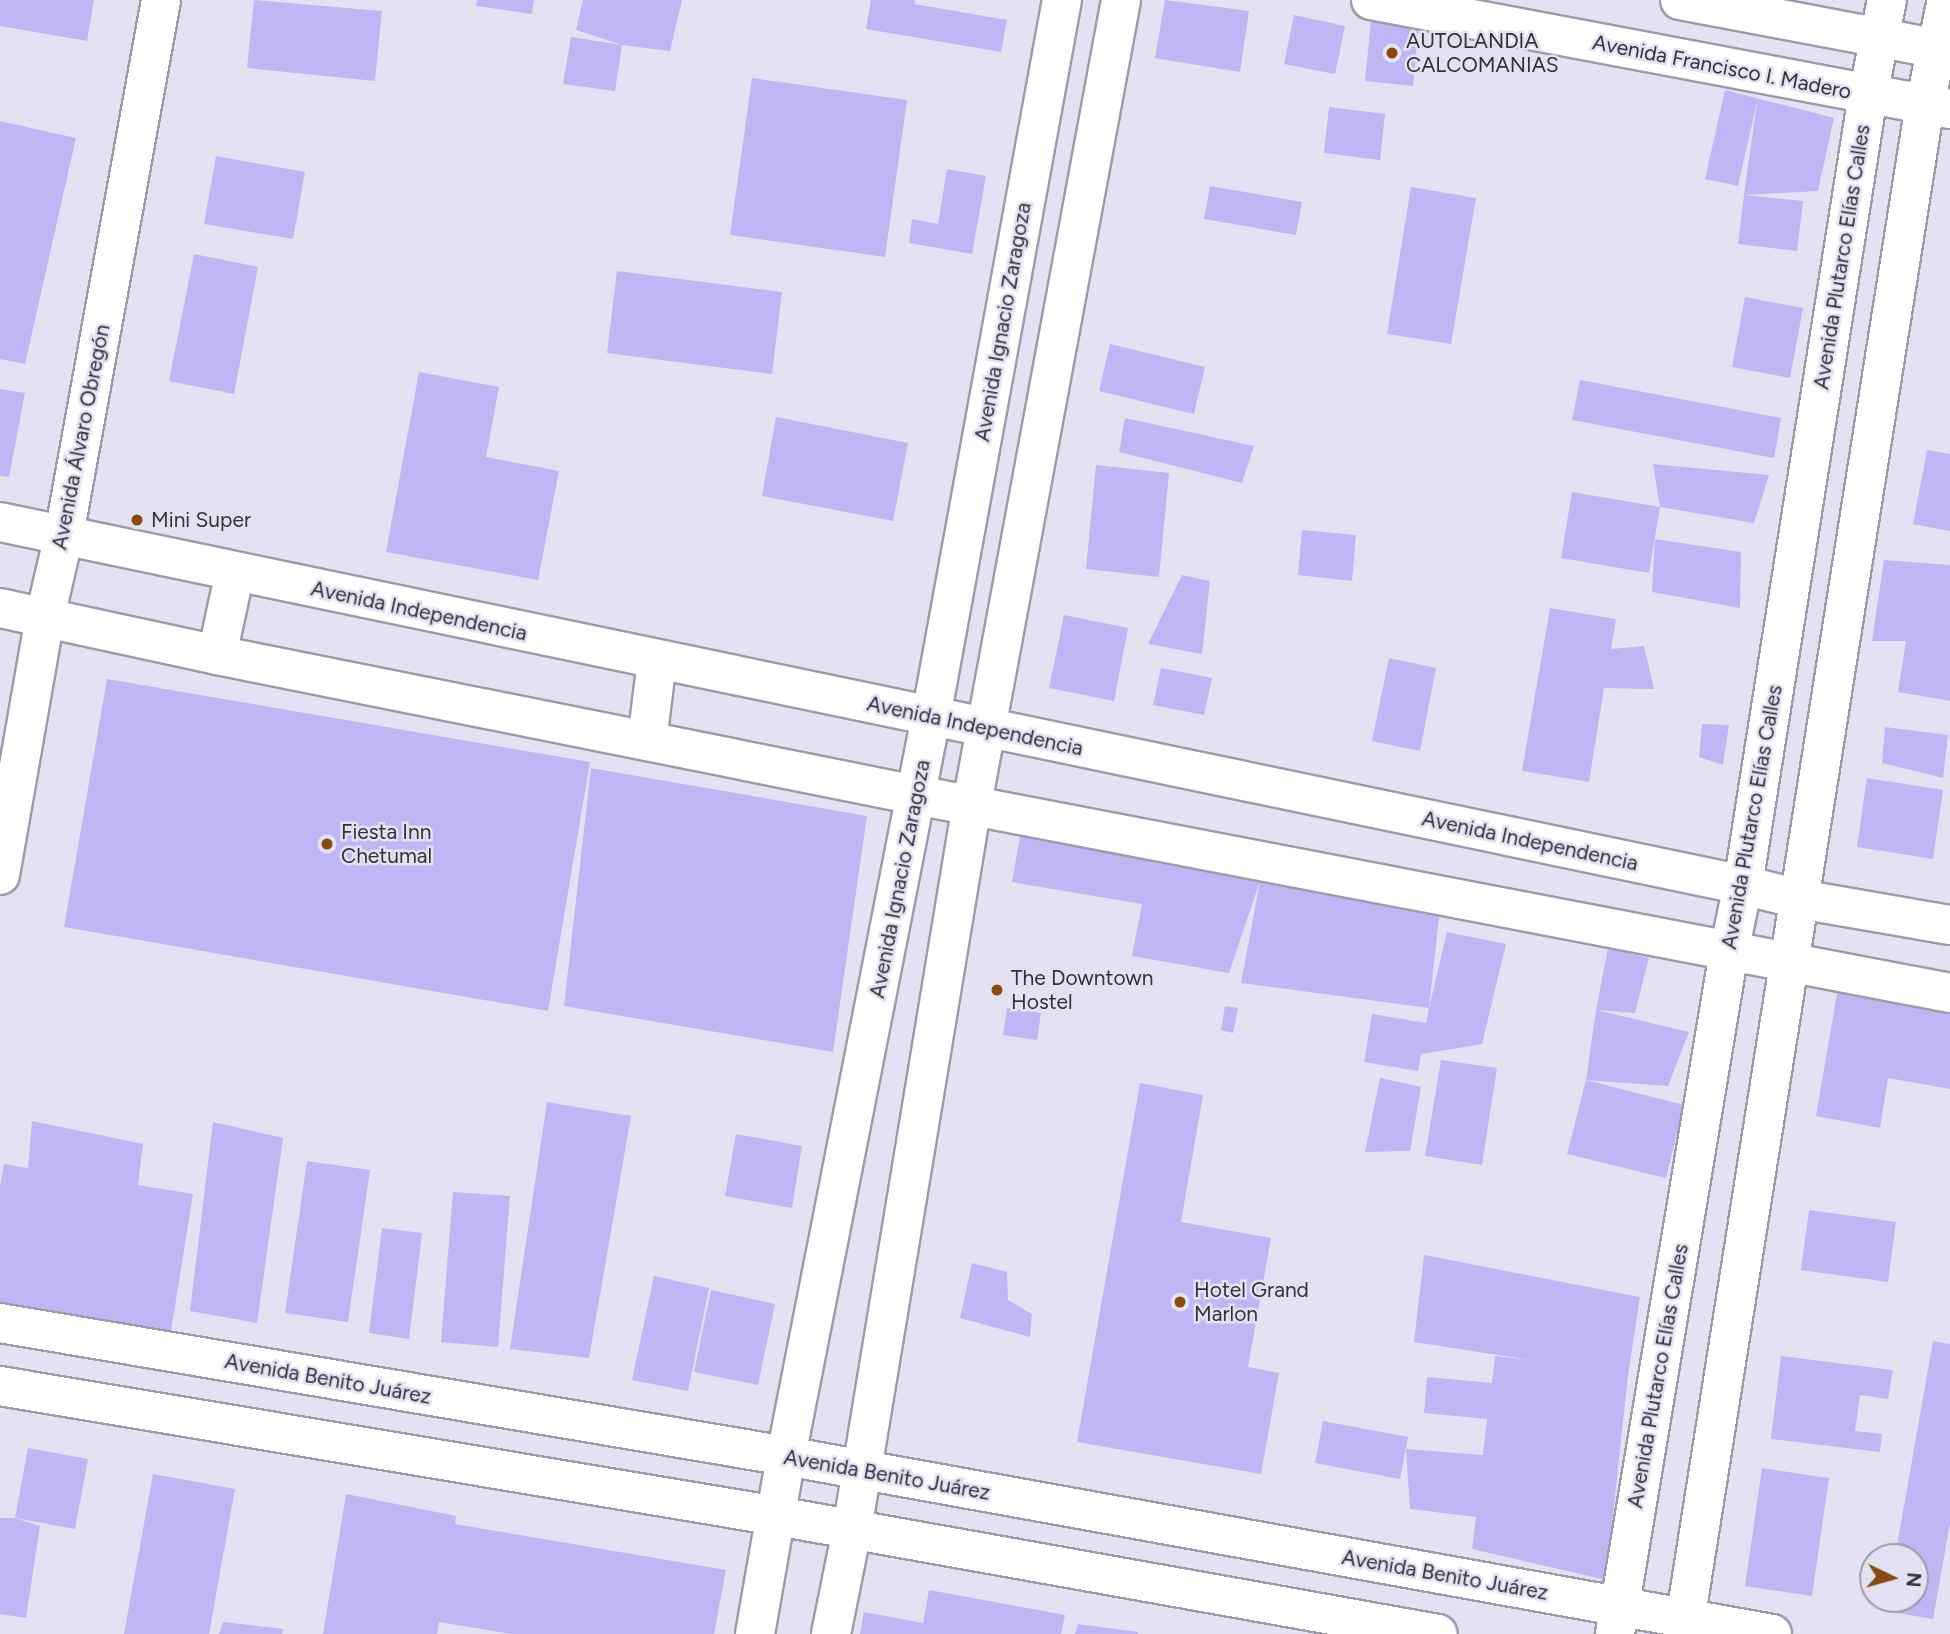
<!DOCTYPE html>
<meta charset="utf-8">
<style>
body{margin:0}
#map{position:relative;width:1950px;height:1634px;overflow:hidden;background:#e4e2f2;font-family:Figtree,sans-serif}
div>[style]{position:absolute}
.building>*{inset:0;background:#bfb6f6}
.roads{filter:drop-shadow(2px 0 #9d9baa) drop-shadow(-2px 0 #9d9baa) drop-shadow(0 2px #9d9baa) drop-shadow(0 -2px #9d9baa)}
.minor>*{height:38px;margin:-19px;padding:0 19px;transform-origin:19px;border-radius:19px;background:#fff}
.major>*{height:38px;margin:-19px;padding:0 19px;transform-origin:19px;border-radius:19px;background:#fff}
.dots>*{width:19px;height:19px;translate:-50% -50%;box-sizing:border-box;border:4px solid #e4e2f2;border-radius:50%}
span{translate:-50% -50%;white-space:nowrap;text-align:center;line-height:1.15;-webkit-text-stroke:5px #e4e2f2;paint-order:stroke}
.poi-label{font-size:21px;color:#323137}
.left{translate:0 -50%;text-align:left}
.street-label{font-size:21px;color:#323137}
.north{position:absolute;left:1859px;top:1543px;width:70px;height:70px;box-sizing:border-box;background:#e4e2f2;border:2px solid #9d9ba7;border-radius:50%;rotate:95deg;font-size:19px;font-weight:700;line-height:28px;text-align:center;color:#323137}
.north::after{content:'';display:block;margin:auto;width:24px;height:32px;background:#894a11;clip-path:polygon(50% 0,100% 100%,50% 72%,0 100%)}
</style>
<div id="map">
<div class="building">
<div style="clip-path:polygon(0 0,94px 0,87px 41px,0 26px)"></div>
<div style="clip-path:polygon(254px 0,382px 11px,375px 81px,247px 68px)"></div>
<div style="clip-path:polygon(477px 0,534px 0,532px 14px,476px 6px)"></div>
<div style="clip-path:polygon(583px 0,682px 0,670px 51px,622px 45px,576px 30px)"></div>
<div style="clip-path:polygon(871px 0,915px 0,914px 4px,1007px 20px,1001px 52px,866px 29px)"></div>
<div style="clip-path:polygon(1165px 0,1249px 11px,1240px 72px,1155px 58px)"></div>
<div style="clip-path:polygon(1294px 15px,1345px 26px,1335px 74px,1284px 64px)"></div>
<div style="clip-path:polygon(1371px 21px,1419px 26px,1413px 86px,1365px 81px)"></div>
<div style="clip-path:polygon(571px 37px,622px 45px,615px 91px,563px 84px)"></div>
<div style="clip-path:polygon(752px 78px,907px 100px,885px 257px,730px 235px)"></div>
<div style="clip-path:polygon(1725px 90px,1834px 118px,1818px 191px,1744px 195px,1803px 201px,1797px 251px,1738px 244px,1744px 195px,1757px 102px,1738px 186px,1705px 179px)"></div>
<div style="clip-path:polygon(1329px 107px,1385px 114px,1380px 160px,1324px 153px)"></div>
<div style="clip-path:polygon(0 121px,76px 138px,25px 364px,0 359px)"></div>
<div style="clip-path:polygon(216px 156px,305px 172px,293px 239px,204px 224px)"></div>
<div style="clip-path:polygon(947px 169px,986px 176px,972px 254px,909px 243px,912px 219px,938px 224px)"></div>
<div style="clip-path:polygon(1210px 186px,1302px 202px,1296px 235px,1204px 219px)"></div>
<div style="clip-path:polygon(1411px 187px,1476px 198px,1451px 344px,1387px 334px)"></div>
<div style="clip-path:polygon(194px 254px,258px 267px,234px 394px,169px 381px)"></div>
<div style="clip-path:polygon(617px 271px,782px 292px,772px 374px,607px 353px)"></div>
<div style="clip-path:polygon(1745px 297px,1803px 308px,1790px 378px,1732px 367px)"></div>
<div style="clip-path:polygon(1110px 344px,1205px 367px,1194px 414px,1099px 391px)"></div>
<div style="clip-path:polygon(419px 372px,499px 387px,486px 457px,559px 471px,538px 580px,386px 552px)"></div>
<div style="clip-path:polygon(1580px 380px,1781px 418px,1774px 458px,1572px 420px)"></div>
<div style="clip-path:polygon(0 389px,25px 393px,9px 477px,0 476px)"></div>
<div style="clip-path:polygon(776px 417px,908px 443px,893px 521px,762px 496px)"></div>
<div style="clip-path:polygon(1125px 418px,1254px 446px,1242px 483px,1119px 452px)"></div>
<div style="clip-path:polygon(1927px 450px,1950px 454px,1950px 531px,1913px 524px)"></div>
<div style="clip-path:polygon(1653px 464px,1769px 475px,1754px 523px,1660px 507px)"></div>
<div style="clip-path:polygon(1096px 465px,1169px 473px,1159px 577px,1086px 569px)"></div>
<div style="clip-path:polygon(1572px 492px,1660px 507px,1649px 573px,1561px 558px)"></div>
<div style="clip-path:polygon(1302px 530px,1356px 535px,1352px 581px,1298px 575px)"></div>
<div style="clip-path:polygon(1655px 539px,1741px 552px,1740px 608px,1652px 592px)"></div>
<div style="clip-path:polygon(1884px 560px,1950px 565px,1950px 701px,1898px 692px,1906px 641px,1872px 641px)"></div>
<div style="clip-path:polygon(1182px 575px,1210px 581px,1202px 654px,1148px 644px)"></div>
<div style="clip-path:polygon(1550px 608px,1616px 619px,1611px 649px,1644px 646px,1654px 689px,1604px 688px,1589px 782px,1522px 771px)"></div>
<div style="clip-path:polygon(1064px 615px,1128px 628px,1114px 701px,1049px 688px)"></div>
<div style="clip-path:polygon(1389px 658px,1436px 668px,1420px 751px,1372px 741px)"></div>
<div style="clip-path:polygon(1161px 668px,1212px 678px,1204px 715px,1153px 705px)"></div>
<div style="clip-path:polygon(107px 679px,590px 762px,548px 1011px,64px 927px)"></div>
<div style="clip-path:polygon(1702px 724px,1729px 725px,1723px 765px,1699px 757px)"></div>
<div style="clip-path:polygon(1885px 727px,1948px 735px,1943px 778px,1882px 763px)"></div>
<div style="clip-path:polygon(591px 768px,867px 816px,833px 1052px,564px 1006px)"></div>
<div style="clip-path:polygon(1867px 778px,1943px 790px,1933px 859px,1857px 847px)"></div>
<div style="clip-path:polygon(1021px 831px,1153px 853px,1151px 862px,1260px 881px,1439px 917px,1429px 1008px,1447px 932px,1506px 944px,1482px 1044px,1421px 1054px,1418px 1071px,1364px 1062px,1372px 1014px,1426px 1023px,1429px 1008px,1241px 983px,1260px 881px,1229px 973px,1132px 956px,1142px 904px,1012px 882px)"></div>
<div style="clip-path:polygon(1608px 948px,1649px 958px,1635px 1013px,1596px 1010px,1689px 1032px,1668px 1086px,1586px 1080px,1596px 1010px)"></div>
<div style="clip-path:polygon(1838px 988px,1950px 1007px,1950px 1089px,1888px 1078px,1880px 1128px,1816px 1116px)"></div>
<div style="clip-path:polygon(1225px 1006px,1238px 1008px,1233px 1033px,1221px 1030px)"></div>
<div style="clip-path:polygon(1007px 1008px,1041px 1013px,1037px 1040px,1003px 1035px)"></div>
<div style="clip-path:polygon(1441px 1060px,1497px 1068px,1482px 1165px,1425px 1156px)"></div>
<div style="clip-path:polygon(1380px 1078px,1421px 1087px,1410px 1151px,1365px 1152px)"></div>
<div style="clip-path:polygon(1586px 1080px,1684px 1105px,1666px 1178px,1567px 1154px)"></div>
<div style="clip-path:polygon(1140px 1083px,1203px 1095px,1181px 1222px,1271px 1238px,1248px 1367px,1279px 1373px,1261px 1474px,1077px 1442px)"></div>
<div style="clip-path:polygon(547px 1102px,631px 1116px,589px 1358px,510px 1349px)"></div>
<div style="clip-path:polygon(32px 1121px,143px 1144px,138px 1185px,193px 1194px,171px 1331px,0 1302px,0 1186px,4px 1164px,28px 1168px)"></div>
<div style="clip-path:polygon(213px 1122px,283px 1138px,257px 1323px,190px 1311px)"></div>
<div style="clip-path:polygon(736px 1134px,802px 1146px,792px 1208px,725px 1196px)"></div>
<div style="clip-path:polygon(307px 1161px,370px 1170px,348px 1322px,285px 1313px)"></div>
<div style="clip-path:polygon(453px 1192px,510px 1196px,498px 1347px,441px 1342px)"></div>
<div style="clip-path:polygon(1809px 1210px,1896px 1222px,1888px 1282px,1801px 1270px)"></div>
<div style="clip-path:polygon(382px 1228px,422px 1233px,409px 1339px,369px 1333px)"></div>
<div style="clip-path:polygon(1424px 1255px,1640px 1297px,1628px 1375px,1606px 1580px,1472px 1549px,1476px 1517px,1410px 1509px,1406px 1449px,1483px 1455px,1487px 1419px,1424px 1413px,1427px 1377px,1492px 1383px,1495px 1356px,1531px 1360px,1414px 1342px)"></div>
<div style="clip-path:polygon(972px 1263px,1007px 1272px,1008px 1300px,1032px 1314px,1030px 1337px,960px 1318px)"></div>
<div style="clip-path:polygon(654px 1276px,709px 1288px,688px 1391px,632px 1380px)"></div>
<div style="clip-path:polygon(711px 1290px,775px 1304px,758px 1385px,694px 1372px)"></div>
<div style="clip-path:polygon(1933px 1341px,1950px 1344px,1950px 1523px,1933px 1619px,1886px 1611px,1888px 1599px,1915px 1599px,1915px 1557px,1895px 1557px)"></div>
<div style="clip-path:polygon(1781px 1356px,1893px 1370px,1888px 1399px,1860px 1395px,1855px 1431px,1882px 1434px,1880px 1452px,1771px 1439px)"></div>
<div style="clip-path:polygon(1323px 1421px,1408px 1437px,1400px 1479px,1315px 1463px)"></div>
<div style="clip-path:polygon(28px 1448px,88px 1459px,75px 1529px,15px 1518px,40px 1526px,26px 1618px,0 1614px,0 1518px,15px 1518px)"></div>
<div style="clip-path:polygon(1762px 1468px,1829px 1478px,1812px 1596px,1745px 1586px)"></div>
<div style="clip-path:polygon(153px 1474px,235px 1489px,209px 1634px,124px 1634px)"></div>
<div style="clip-path:polygon(346px 1494px,456px 1516px,455px 1524px,726px 1570px,714px 1634px,512px 1634px,439px 1622px,437px 1634px,323px 1634px)"></div>
<div style="clip-path:polygon(929px 1590px,1065px 1615px,1061px 1634px,860px 1634px,864px 1612px,923px 1623px)"></div>
<div style="clip-path:polygon(223px 1622px,283px 1629px,282px 1634px,219px 1634px)"></div>
<div style="clip-path:polygon(1078px 1624px,1138px 1632px,1138px 1634px,1075px 1634px)"></div>
</div>
<div class="roads">
<div class="minor">
<div style="left:1371px;top:0;width:589px;rotate:10.66deg"></div>
<div style="left:1680px;top:0;width:275px;rotate:10.7deg"></div>
<div style="left:0;top:1323px;width:797px;rotate:9.6deg"></div>
<div style="left:786px;top:1456px;width:1002px;rotate:10.23deg"></div>
<div style="left:0;top:1386px;width:788px;rotate:9.5deg"></div>
<div style="left:777px;top:1516px;width:671px;rotate:10.12deg"></div>
<div style="left:755px;top:1634px;width:181px;rotate:-80.1deg"></div>
<div style="left:786px;top:1456px;width:753px;rotate:-78.9deg"></div>
<div style="left:931px;top:717px;width:729px;rotate:-79.65deg"></div>
<div style="left:831px;top:1634px;width:106px;rotate:-78.6deg"></div>
<div style="left:852px;top:1530px;width:736px;rotate:-80.61deg"></div>
<div style="left:972px;top:804px;width:818px;rotate:-79.5deg"></div>
<div style="left:1615px;top:1634px;width:691px;rotate:-80.51deg"></div>
<div style="left:1729px;top:952px;width:68px;rotate:-78.2deg"></div>
<div style="left:1743px;top:885px;width:800px;rotate:-81.01deg"></div>
<div style="left:1868px;top:95px;width:97px;rotate:-78.7deg"></div>
<div style="left:1683px;top:1634px;width:1549px;rotate:-81.01deg"></div>
<div style="left:1925px;top:104px;width:106px;rotate:-78.1deg"></div>
</div>
<div class="major">
<div style="left:0;top:522px;width:1780px;rotate:11.76deg"></div>
<div style="left:1743px;top:885px;width:58px;rotate:14deg"></div>
<div style="left:1799px;top:899px;width:153px;rotate:9.8deg"></div>
<div style="left:0;top:608px;width:222px;rotate:12.2deg"></div>
<div style="left:217px;top:655px;width:713px;rotate:11.33deg"></div>
<div style="left:916px;top:795px;width:1053px;rotate:10.84deg"></div>
<div style="left:217px;top:655px;width:85px;rotate:-77.8deg"></div>
<div style="left:647px;top:741px;width:81px;rotate:-82.9deg"></div>
<div style="left:0;top:875px;width:262px;rotate:-80.1deg"></div>
<div style="left:45px;top:617px;width:84px;rotate:-77deg"></div>
<div style="left:64px;top:535px;width:544px;rotate:-79.72deg"></div>
</div>
</div>
<div class="dots">
<div style="left:1392px;top:53px;background:#894a11"></div>
<div style="left:137px;top:520px;background:#894a11"></div>
<div style="left:327px;top:844px;background:#894a11"></div>
<div style="left:997px;top:990px;background:#894a11"></div>
<div style="left:1180px;top:1302px;background:#894a11"></div>
</div>
<div class="poi-label">
<span class="left" style="left:1406px;top:53px">AUTOLANDIA<br>CALCOMANIAS</span>
<span class="left" style="left:151px;top:520px">Mini Super</span>
<span class="left" style="left:341px;top:844px">Fiesta Inn<br>Chetumal</span>
<span class="left" style="left:1011px;top:990px">The Downtown<br>Hostel</span>
<span class="left" style="left:1194px;top:1302px">Hotel Grand<br>Marlon</span>
</div>
<div class="street-label">
<span style="left:1722px;top:67px;rotate:11deg">Avenida Francisco I. Madero</span>
<span style="left:1842px;top:257px;rotate:-81deg">Avenida Plutarco Elías Calles</span>
<span style="left:1003px;top:322px;rotate:-80deg">Avenida Ignacio Zaragoza</span>
<span style="left:81px;top:437px;rotate:-79deg">Avenida Álvaro Obregón</span>
<span style="left:419px;top:611px;rotate:12deg">Avenida Independencia</span>
<span style="left:975px;top:726px;rotate:12deg">Avenida Independencia</span>
<span style="left:1752px;top:817px;rotate:-80deg">Avenida Plutarco Elías Calles</span>
<span style="left:1530px;top:841px;rotate:12deg">Avenida Independencia</span>
<span style="left:900px;top:879px;rotate:-79deg">Avenida Ignacio Zaragoza</span>
<span style="left:1658px;top:1376px;rotate:-80deg">Avenida Plutarco Elías Calles</span>
<span style="left:328px;top:1379px;rotate:10deg">Avenida Benito Juárez</span>
<span style="left:887px;top:1475px;rotate:10deg">Avenida Benito Juárez</span>
<span style="left:1445px;top:1575px;rotate:10deg">Avenida Benito Juárez</span>
</div>
<div class="north">N</div>
</div>
